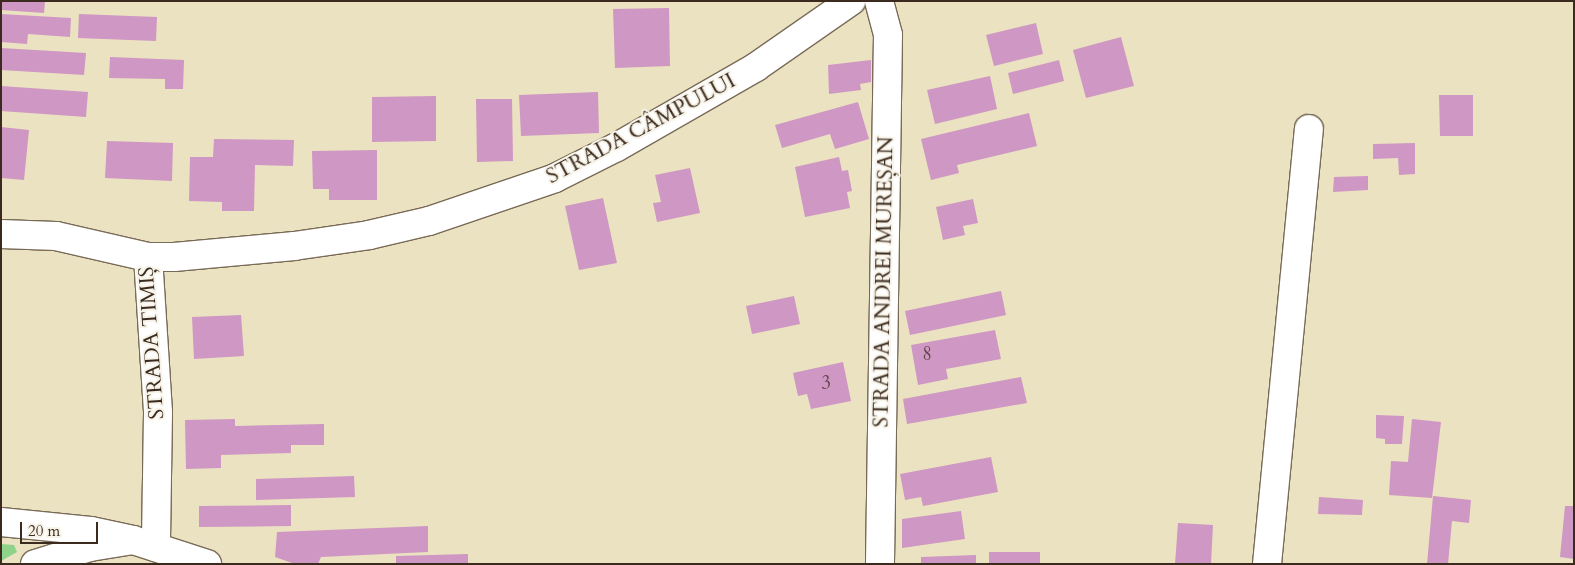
<!DOCTYPE html>
<meta charset="utf-8">
<style>
body{margin:0}
#map{position:relative;width:1575px;height:565px;overflow:hidden;background:#ebe2c1;font-family:Cardo,serif}
div>[style]{position:absolute}
.green>*{inset:0;background:#8fd28a}
.building>*{inset:0;background:#cf97c3}
.roads{filter:drop-shadow(1px 0 #796a57) drop-shadow(-1px 0 #796a57) drop-shadow(0 1px #796a57) drop-shadow(0 -1px #796a57)}
.minor>*{height:28px;margin:-14px;padding:0 14px;transform-origin:14px;border-radius:14px;background:#fff}
.major>*{height:28px;margin:-14px;padding:0 14px;transform-origin:14px;border-radius:14px;background:#fff}
.highway>*{height:28px;margin:-14px;padding:0 14px;transform-origin:14px;border-radius:14px;background:#fff}
span{translate:-50% -50%;white-space:nowrap;text-align:center;line-height:1.15;-webkit-text-stroke:4px #f7f3e8;paint-order:stroke}
.number-label{font-size:19px;color:#604547}
.number-label span{-webkit-text-stroke-width:0}
.street-label{font-size:21px;color:#3b2a1e}
.frame{position:absolute;inset:0;border:2px solid #3b2a1e;pointer-events:none}
.scale{position:absolute;left:20px;top:522px;width:78px;height:22px;box-sizing:border-box;border:2px solid #3b2a1e;border-top:0;padding-left:6px;font-size:15px;line-height:18px;white-space:nowrap;color:#3b2a1e;-webkit-text-stroke:4px #f7f3e8;paint-order:stroke}
</style>
<div id="map">
<div class="green">
<div style="clip-path:polygon(1px 544px,14px 545px,17px 552px,1px 561px)"></div>
</div>
<div class="building">
<div style="clip-path:polygon(1px 1px,45px 1px,44px 13px,1px 10px)"></div>
<div style="clip-path:polygon(669px 8px,670px 66px,615px 68px,613px 9px)"></div>
<div style="clip-path:polygon(1px 14px,71px 18px,70px 37px,28px 34px,27px 44px,1px 42px)"></div>
<div style="clip-path:polygon(79px 14px,157px 17px,156px 41px,78px 38px)"></div>
<div style="clip-path:polygon(1036px 23px,1043px 54px,994px 66px,986px 35px)"></div>
<div style="clip-path:polygon(1121px 37px,1134px 86px,1086px 98px,1073px 50px)"></div>
<div style="clip-path:polygon(1px 48px,86px 53px,84px 75px,1px 70px)"></div>
<div style="clip-path:polygon(110px 57px,184px 60px,183px 89px,165px 89px,165px 79px,109px 78px)"></div>
<div style="clip-path:polygon(871px 60px,871px 82px,860px 84px,861px 90px,829px 94px,828px 65px)"></div>
<div style="clip-path:polygon(1059px 60px,1064px 81px,1013px 94px,1008px 73px)"></div>
<div style="clip-path:polygon(990px 76px,997px 109px,935px 124px,927px 90px)"></div>
<div style="clip-path:polygon(1px 86px,88px 92px,86px 117px,1px 111px)"></div>
<div style="clip-path:polygon(598px 92px,599px 133px,521px 136px,519px 95px)"></div>
<div style="clip-path:polygon(1439px 95px,1473px 95px,1473px 136px,1440px 136px)"></div>
<div style="clip-path:polygon(436px 96px,436px 141px,372px 142px,372px 97px)"></div>
<div style="clip-path:polygon(476px 99px,512px 99px,513px 161px,477px 162px)"></div>
<div style="clip-path:polygon(858px 102px,869px 139px,835px 149px,830px 134px,782px 148px,775px 125px)"></div>
<div style="clip-path:polygon(1029px 113px,1037px 146px,957px 165px,959px 173px,931px 180px,921px 139px)"></div>
<div style="clip-path:polygon(1px 127px,29px 130px,24px 180px,1px 178px)"></div>
<div style="clip-path:polygon(214px 139px,294px 140px,293px 166px,255px 165px,254px 211px,222px 211px,222px 202px,189px 201px,190px 157px,213px 157px)"></div>
<div style="clip-path:polygon(107px 141px,173px 143px,172px 181px,105px 178px)"></div>
<div style="clip-path:polygon(1415px 143px,1415px 174px,1399px 175px,1398px 158px,1373px 159px,1373px 144px)"></div>
<div style="clip-path:polygon(377px 150px,377px 200px,329px 200px,329px 189px,313px 189px,312px 151px)"></div>
<div style="clip-path:polygon(839px 157px,842px 171px,848px 170px,852px 191px,847px 192px,850px 208px,805px 217px,795px 167px)"></div>
<div style="clip-path:polygon(690px 168px,700px 213px,657px 222px,653px 203px,661px 202px,655px 175px)"></div>
<div style="clip-path:polygon(1368px 176px,1368px 190px,1333px 192px,1334px 177px)"></div>
<div style="clip-path:polygon(603px 198px,617px 263px,579px 270px,565px 206px)"></div>
<div style="clip-path:polygon(973px 199px,978px 223px,963px 226px,965px 235px,943px 240px,936px 207px)"></div>
<div style="clip-path:polygon(1001px 291px,1006px 315px,910px 335px,905px 311px)"></div>
<div style="clip-path:polygon(794px 296px,800px 324px,752px 334px,746px 306px)"></div>
<div style="clip-path:polygon(241px 315px,244px 356px,194px 359px,192px 317px)"></div>
<div style="clip-path:polygon(995px 330px,1001px 359px,946px 369px,948px 379px,918px 385px,911px 345px)"></div>
<div style="clip-path:polygon(843px 362px,851px 401px,811px 409px,807px 394px,798px 396px,793px 373px)"></div>
<div style="clip-path:polygon(1021px 377px,1027px 403px,907px 424px,903px 399px)"></div>
<div style="clip-path:polygon(1376px 415px,1404px 416px,1402px 444px,1385px 444px,1385px 439px,1376px 438px)"></div>
<div style="clip-path:polygon(235px 419px,235px 426px,324px 424px,324px 445px,291px 445px,291px 453px,221px 455px,221px 468px,186px 469px,185px 420px)"></div>
<div style="clip-path:polygon(1412px 419px,1441px 422px,1432px 498px,1389px 495px,1391px 461px,1408px 462px)"></div>
<div style="clip-path:polygon(991px 457px,998px 492px,923px 506px,921px 497px,905px 500px,900px 474px)"></div>
<div style="clip-path:polygon(354px 476px,355px 497px,256px 500px,256px 479px)"></div>
<div style="clip-path:polygon(1433px 496px,1471px 500px,1469px 523px,1452px 521px,1448px 564px,1427px 564px)"></div>
<div style="clip-path:polygon(1319px 497px,1363px 500px,1362px 515px,1318px 514px)"></div>
<div style="clip-path:polygon(291px 505px,291px 526px,199px 527px,199px 506px)"></div>
<div style="clip-path:polygon(1565px 506px,1574px 506px,1574px 559px,1560px 557px)"></div>
<div style="clip-path:polygon(961px 511px,965px 539px,902px 548px,902px 519px)"></div>
<div style="clip-path:polygon(1178px 523px,1213px 525px,1211px 564px,1175px 564px)"></div>
<div style="clip-path:polygon(428px 526px,428px 552px,321px 557px,318px 564px,295px 564px,275px 557px,277px 532px)"></div>
<div style="clip-path:polygon(989px 552px,1040px 552px,1040px 564px,989px 564px)"></div>
<div style="clip-path:polygon(468px 554px,468px 564px,396px 564px,396px 556px)"></div>
<div style="clip-path:polygon(976px 555px,976px 564px,921px 564px,921px 557px)"></div>
</div>
<div class="roads">
<div class="minor">
<div style="left:879px;top:1px;width:35px;rotate:75deg"></div>
<div style="left:888px;top:35px;width:529px;rotate:90.87deg"></div>
<div style="left:1267px;top:564px;width:437px;rotate:-84.5deg"></div>
</div>
<div class="major">
<div style="left:1px;top:234px;width:55px;rotate:2.1deg"></div>
<div style="left:56px;top:236px;width:94px;rotate:12.9deg"></div>
<div style="left:148px;top:257px;width:26px"></div>
<div style="left:174px;top:257px;width:121px;rotate:-5.2deg"></div>
<div style="left:294px;top:246px;width:76px;rotate:-8.3deg"></div>
<div style="left:369px;top:235px;width:62px;rotate:-13.1deg"></div>
<div style="left:429px;top:221px;width:133px;rotate:-18.8deg"></div>
<div style="left:555px;top:178px;width:69px;rotate:-26.6deg"></div>
<div style="left:617px;top:147px;width:160px;rotate:-29.9deg"></div>
<div style="left:756px;top:67px;width:116px;rotate:-34.8deg"></div>
<div style="left:148px;top:257px;width:156px;rotate:86.3deg"></div>
<div style="left:158px;top:413px;width:134px;rotate:90.9deg"></div>
<div style="left:1px;top:522px;width:90px;rotate:5.7deg"></div>
<div style="left:91px;top:531px;width:43px;rotate:12.1deg"></div>
<div style="left:133px;top:540px;width:78px;rotate:18deg"></div>
</div>
<div class="highway">
<div style="left:35px;top:564px;width:58px;rotate:-17.2deg"></div>
<div style="left:90px;top:547px;width:44px;rotate:-9.2deg"></div>
</div>
</div>
<div class="number-label">
<span style="left:927px;top:355px">8</span>
<span style="left:826px;top:384px">3</span>
</div>
<div class="street-label">
<span style="left:641px;top:129px;rotate:-28deg">STRADA CÂMPULUI</span>
<span style="left:884px;top:282px;rotate:-89deg">STRADA ANDREI MUREȘAN</span>
<span style="left:152px;top:343px;rotate:-94deg">STRADA TIMIȘ</span>
</div>
<div class="frame"></div>
<div class="scale">20 m</div>
</div>
